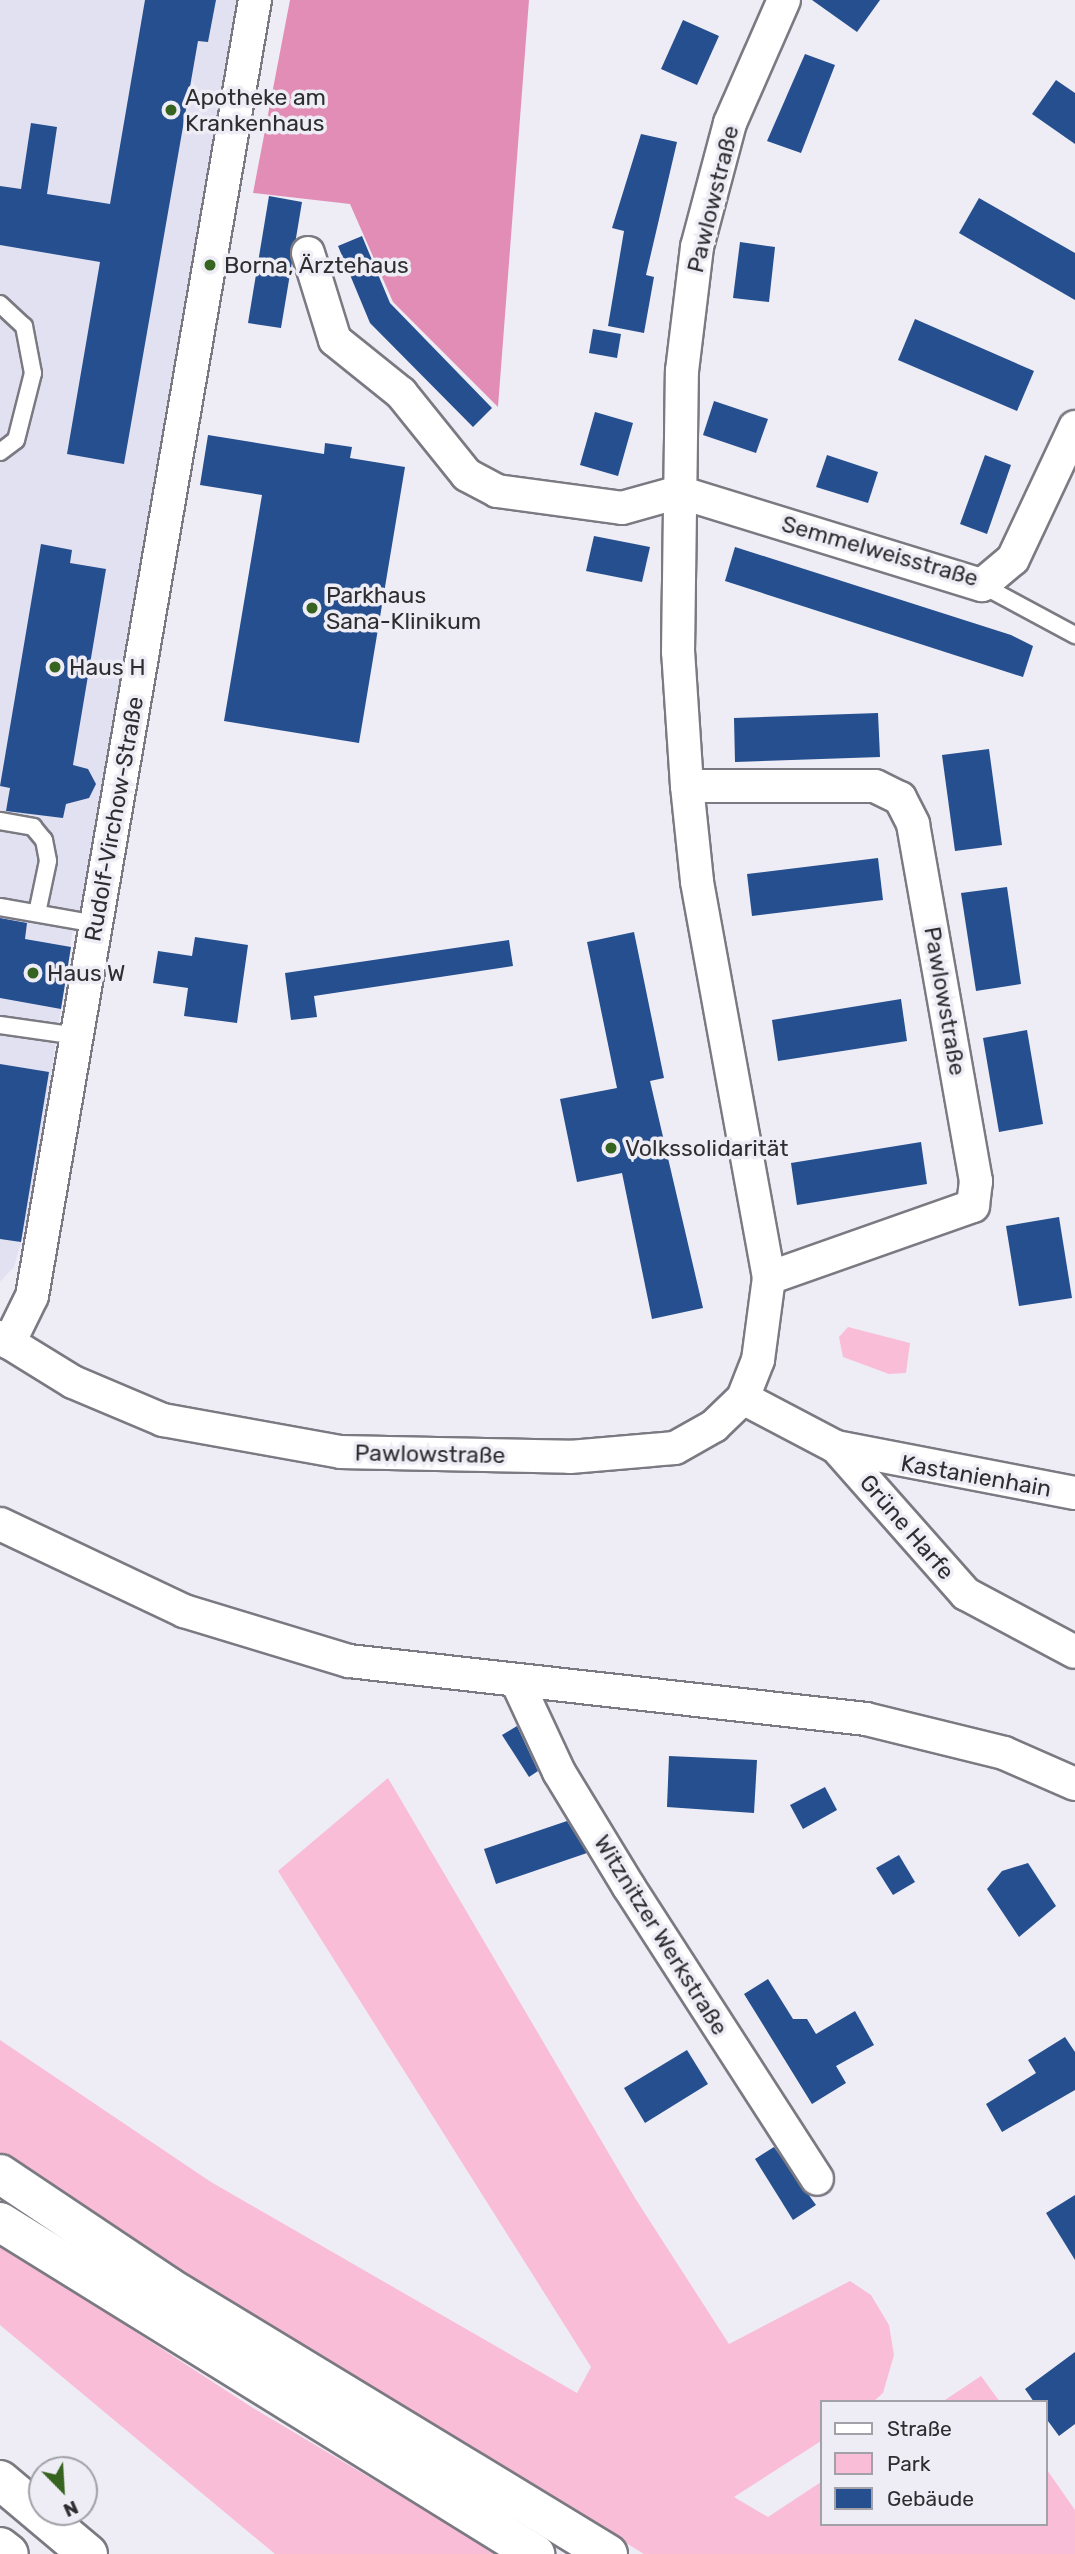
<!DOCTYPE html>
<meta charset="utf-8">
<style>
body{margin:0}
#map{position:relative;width:1075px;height:2554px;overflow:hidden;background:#eeedf6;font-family:Rubik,sans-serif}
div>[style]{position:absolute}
.built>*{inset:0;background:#e2e1f2}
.green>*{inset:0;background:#f9bdd8}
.forest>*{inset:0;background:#e28db5}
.building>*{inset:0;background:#254f8e}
.roads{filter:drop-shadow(2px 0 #7b7a82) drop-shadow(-2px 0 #7b7a82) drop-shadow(0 2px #7b7a82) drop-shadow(0 -2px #7b7a82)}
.service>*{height:16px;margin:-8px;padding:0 8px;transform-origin:8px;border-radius:8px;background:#fff}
.minor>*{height:32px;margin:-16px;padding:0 16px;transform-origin:16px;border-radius:16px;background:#fff}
.primary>*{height:38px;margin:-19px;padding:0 19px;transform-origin:19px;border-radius:19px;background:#fff}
.motorway>*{height:38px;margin:-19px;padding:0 19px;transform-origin:19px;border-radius:19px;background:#fff}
.dots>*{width:19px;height:19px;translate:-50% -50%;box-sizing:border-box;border:4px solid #eeedf6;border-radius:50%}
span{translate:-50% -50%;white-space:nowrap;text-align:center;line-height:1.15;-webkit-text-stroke:7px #eeedf6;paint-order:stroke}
.poi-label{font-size:23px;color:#2e2e31}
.left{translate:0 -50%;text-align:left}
.street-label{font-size:23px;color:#2e2e31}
.legend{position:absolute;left:820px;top:2400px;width:228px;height:126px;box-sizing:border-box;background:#eeedf6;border:2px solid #a1a1a7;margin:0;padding:9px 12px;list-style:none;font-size:21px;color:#2e2e31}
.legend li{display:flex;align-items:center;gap:14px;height:35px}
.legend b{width:35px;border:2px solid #a1a1a7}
.north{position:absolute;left:28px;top:2456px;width:70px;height:70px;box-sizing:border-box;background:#eeedf6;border:2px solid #a1a1a7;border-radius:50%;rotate:156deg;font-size:19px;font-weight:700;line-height:28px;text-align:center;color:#2e2e31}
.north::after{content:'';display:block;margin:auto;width:24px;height:32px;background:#376320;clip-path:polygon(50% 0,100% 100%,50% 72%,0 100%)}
</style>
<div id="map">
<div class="built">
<div style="clip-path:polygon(0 0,237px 0,81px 915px,75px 915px,31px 1207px,14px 1267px,0 1282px)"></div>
</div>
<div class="green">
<div style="clip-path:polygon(848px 1327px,910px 1343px,906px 1373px,889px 1374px,843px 1357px,839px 1337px)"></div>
<div style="clip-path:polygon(388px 1778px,635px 2198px,729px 2344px,850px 2281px,871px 2295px,889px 2325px,894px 2355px,883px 2393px,873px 2402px,821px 2402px,821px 2441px,734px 2497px,768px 2517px,821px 2482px,821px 2524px,1045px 2524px,1045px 2467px,1075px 2510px,1075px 2554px,644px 2554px,101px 2223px,0 2153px,0 2040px,211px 2182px,577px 2393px,591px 2367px,278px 1871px)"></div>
<div style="clip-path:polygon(0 2244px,253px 2408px,498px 2554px,275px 2554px,0 2325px)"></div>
<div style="clip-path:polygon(981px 2376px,1000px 2402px,942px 2402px)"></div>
</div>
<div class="forest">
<div style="clip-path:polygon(290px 0,529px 0,498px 407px,393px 302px,350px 204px,253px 193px)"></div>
</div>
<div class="building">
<div style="clip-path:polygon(145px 0,216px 0,208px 42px,198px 41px,124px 464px,67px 454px,100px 262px,0 245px,0 186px,21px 189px,31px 123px,57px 127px,47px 194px,110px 204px)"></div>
<div style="clip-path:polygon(812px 0,880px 0,857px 32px)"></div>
<div style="clip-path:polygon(683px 20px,719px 36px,697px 85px,661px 69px)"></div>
<div style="clip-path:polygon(805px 54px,835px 65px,801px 153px,767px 141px)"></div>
<div style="clip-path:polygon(1056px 80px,1075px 93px,1075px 144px,1032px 114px)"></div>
<div style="clip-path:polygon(641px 134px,677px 142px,646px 275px,654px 277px,644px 333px,608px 326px,624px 231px,612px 228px)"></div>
<div style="clip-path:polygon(269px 196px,302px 202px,281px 328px,248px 323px)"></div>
<div style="clip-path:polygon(979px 198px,1075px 253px,1075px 300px,959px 233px)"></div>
<div style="clip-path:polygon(362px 236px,390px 303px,492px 408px,473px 427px,370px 323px,338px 246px)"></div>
<div style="clip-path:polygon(740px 242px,775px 247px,769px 302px,733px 298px)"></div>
<div style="clip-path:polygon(915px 319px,1034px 371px,1017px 411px,898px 360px)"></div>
<div style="clip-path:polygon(593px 329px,621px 334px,617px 358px,589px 353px)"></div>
<div style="clip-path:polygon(714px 401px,768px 419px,756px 453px,703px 435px)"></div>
<div style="clip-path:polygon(595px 412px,633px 423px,618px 476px,580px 465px)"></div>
<div style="clip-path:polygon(208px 435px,324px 454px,325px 443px,352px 447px,350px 458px,405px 467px,359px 743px,224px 721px,262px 495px,200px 485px)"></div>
<div style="clip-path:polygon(827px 455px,878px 472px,868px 503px,816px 487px)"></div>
<div style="clip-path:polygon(985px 455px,1011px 465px,987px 534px,960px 524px)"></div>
<div style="clip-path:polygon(594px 536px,650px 547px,642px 582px,586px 571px)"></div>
<div style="clip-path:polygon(41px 544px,72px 550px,70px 563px,106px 569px,73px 765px,88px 769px,96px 784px,89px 798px,66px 804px,63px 818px,6px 811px,10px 788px,0 786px)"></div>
<div style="clip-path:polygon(735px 547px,1011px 635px,1033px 646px,1023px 677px,725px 581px)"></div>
<div style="clip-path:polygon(878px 713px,880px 757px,735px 762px,734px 718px)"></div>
<div style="clip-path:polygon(989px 749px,1002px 845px,955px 851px,942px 755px)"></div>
<div style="clip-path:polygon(878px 858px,883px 900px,752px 916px,747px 874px)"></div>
<div style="clip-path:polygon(1007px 887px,1021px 984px,976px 991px,961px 893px)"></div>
<div style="clip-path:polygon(0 918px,27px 923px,25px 939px,71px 947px,61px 1009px,0 998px)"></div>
<div style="clip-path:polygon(634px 932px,664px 1078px,650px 1081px,703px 1308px,652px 1319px,622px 1173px,577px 1182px,560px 1099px,617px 1088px,587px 942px)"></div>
<div style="clip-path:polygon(195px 937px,248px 945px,237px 1023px,184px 1016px,188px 988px,153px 983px,158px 951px,192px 956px)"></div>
<div style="clip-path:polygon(509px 940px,513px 966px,314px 996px,317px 1017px,291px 1020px,285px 973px)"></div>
<div style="clip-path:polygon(901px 999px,907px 1041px,778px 1061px,772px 1020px)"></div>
<div style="clip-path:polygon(1027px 1030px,1043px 1124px,999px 1132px,983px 1038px)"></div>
<div style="clip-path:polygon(0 1064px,49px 1072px,21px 1242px,0 1239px)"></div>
<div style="clip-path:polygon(921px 1142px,927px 1184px,797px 1205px,791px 1163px)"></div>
<div style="clip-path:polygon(1059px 1217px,1072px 1298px,1019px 1306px,1006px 1226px)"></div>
<div style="clip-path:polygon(517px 1726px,538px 1771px,529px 1777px,502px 1735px)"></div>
<div style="clip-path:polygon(669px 1756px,757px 1760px,754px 1813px,667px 1807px)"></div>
<div style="clip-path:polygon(825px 1787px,837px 1810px,803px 1829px,790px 1805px)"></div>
<div style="clip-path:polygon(567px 1821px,587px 1853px,496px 1884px,484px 1849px)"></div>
<div style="clip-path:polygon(899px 1855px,915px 1882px,893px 1895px,876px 1868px)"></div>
<div style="clip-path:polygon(1028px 1863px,1056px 1906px,1019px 1937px,987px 1889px,1002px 1871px)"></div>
<div style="clip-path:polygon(768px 1979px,793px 2019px,807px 2019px,816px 2034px,855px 2011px,874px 2045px,836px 2066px,846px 2083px,812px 2104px,744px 1994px)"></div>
<div style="clip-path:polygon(1065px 2037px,1075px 2052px,1075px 2090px,1002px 2132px,986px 2104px,1036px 2073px,1028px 2060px)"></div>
<div style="clip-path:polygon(687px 2050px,708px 2084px,645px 2123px,624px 2088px)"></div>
<div style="clip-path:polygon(774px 2147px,816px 2205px,793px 2220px,755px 2159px)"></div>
<div style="clip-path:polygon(1075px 2195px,1075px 2260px,1046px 2213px)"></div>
<div style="clip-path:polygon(1075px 2352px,1075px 2424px,1059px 2436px,1045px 2417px,1045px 2402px,1034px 2402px,1025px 2389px)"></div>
</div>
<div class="roads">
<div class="service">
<div style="left:0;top:304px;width:33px;rotate:43deg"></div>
<div style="left:24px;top:326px;width:48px;rotate:79.2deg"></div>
<div style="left:33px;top:373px;width:69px;rotate:104.2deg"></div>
<div style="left:16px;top:440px;width:20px;rotate:143deg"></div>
<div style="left:982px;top:585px;width:106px;rotate:28.3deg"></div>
<div style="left:0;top:821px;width:34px;rotate:10deg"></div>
<div style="left:33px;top:827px;width:17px;rotate:50deg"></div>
<div style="left:44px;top:840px;width:21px;rotate:79deg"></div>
<div style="left:48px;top:861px;width:53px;rotate:101.9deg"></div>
<div style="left:0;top:907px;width:97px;rotate:10deg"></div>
<div style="left:0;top:1025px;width:78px;rotate:8.1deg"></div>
</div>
<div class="minor">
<div style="left:308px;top:253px;width:91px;rotate:72.8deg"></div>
<div style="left:335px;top:340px;width:85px;rotate:38.8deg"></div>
<div style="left:401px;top:393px;width:105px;rotate:51.2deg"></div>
<div style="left:467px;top:475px;width:34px;rotate:28deg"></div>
<div style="left:497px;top:491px;width:126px;rotate:7.7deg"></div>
<div style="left:622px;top:508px;width:59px;rotate:-15.7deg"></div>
<div style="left:679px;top:492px;width:317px;rotate:17.1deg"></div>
<div style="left:982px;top:585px;width:40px;rotate:-40deg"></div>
<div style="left:1013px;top:559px;width:146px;rotate:-64.8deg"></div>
<div style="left:687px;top:786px;width:188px"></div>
<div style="left:875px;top:786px;width:28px;rotate:26deg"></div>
<div style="left:900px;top:798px;width:29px;rotate:63deg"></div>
<div style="left:913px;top:824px;width:363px;rotate:80deg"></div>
<div style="left:976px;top:1181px;width:25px;rotate:97deg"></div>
<div style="left:973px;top:1206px;width:216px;rotate:160.6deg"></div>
<div style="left:0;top:1337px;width:86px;rotate:31.7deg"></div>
<div style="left:73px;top:1382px;width:98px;rotate:22.9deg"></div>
<div style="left:163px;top:1420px;width:180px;rotate:10.2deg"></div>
<div style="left:340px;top:1452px;width:230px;rotate:1.2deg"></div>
<div style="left:570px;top:1457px;width:105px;rotate:-4.9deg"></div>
<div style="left:675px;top:1448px;width:45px;rotate:-29.4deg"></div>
<div style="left:714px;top:1426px;width:40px;rotate:-44deg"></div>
<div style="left:743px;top:1398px;width:41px;rotate:-68.5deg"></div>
<div style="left:758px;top:1360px;width:83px;rotate:-82.4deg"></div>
<div style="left:769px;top:1278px;width:403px;rotate:-100.3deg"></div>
<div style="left:697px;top:881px;width:96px;rotate:-96deg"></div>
<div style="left:687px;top:786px;width:134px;rotate:-93.8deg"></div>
<div style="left:678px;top:652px;width:281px;rotate:-89.2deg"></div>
<div style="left:682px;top:371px;width:125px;rotate:-83.1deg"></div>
<div style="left:697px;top:247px;width:128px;rotate:-75.1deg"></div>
<div style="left:730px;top:123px;width:134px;rotate:-66.3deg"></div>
<div style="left:9px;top:1343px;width:52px;rotate:-63.9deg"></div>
<div style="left:32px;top:1296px;width:1315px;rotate:-80.24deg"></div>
<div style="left:743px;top:1398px;width:105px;rotate:27.8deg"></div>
<div style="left:836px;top:1447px;width:196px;rotate:48.5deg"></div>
<div style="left:966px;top:1594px;width:123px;rotate:28deg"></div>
<div style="left:836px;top:1447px;width:243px;rotate:10.9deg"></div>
<div style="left:0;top:1524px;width:204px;rotate:25.3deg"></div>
<div style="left:184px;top:1611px;width:172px;rotate:16.9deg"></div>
<div style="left:349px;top:1661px;width:520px;rotate:6.4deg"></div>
<div style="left:866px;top:1719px;width:142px;rotate:13.8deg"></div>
<div style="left:1004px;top:1753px;width:77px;rotate:23.6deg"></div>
<div style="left:518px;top:1684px;width:97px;rotate:65deg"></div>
<div style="left:559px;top:1772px;width:135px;rotate:58.7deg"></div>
<div style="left:629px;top:1887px;width:347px;rotate:57.2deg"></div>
</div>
<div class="primary">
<div style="left:0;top:2174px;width:201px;rotate:33.8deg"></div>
<div style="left:167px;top:2286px;width:516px;rotate:31.29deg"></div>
<div style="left:0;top:2222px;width:630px;rotate:31.82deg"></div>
</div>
<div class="motorway">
<div style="left:0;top:2480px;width:115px;rotate:40.1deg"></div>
<div style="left:0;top:2547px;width:11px;rotate:38deg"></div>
</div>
</div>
<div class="dots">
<div style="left:171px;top:110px;background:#376320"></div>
<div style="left:210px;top:265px;background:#376320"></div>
<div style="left:312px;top:608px;background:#376320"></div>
<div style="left:55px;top:667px;background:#376320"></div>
<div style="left:33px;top:973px;background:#376320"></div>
<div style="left:611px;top:1148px;background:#376320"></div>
</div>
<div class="poi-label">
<span class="left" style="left:185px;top:110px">Apotheke am<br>Krankenhaus</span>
<span class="left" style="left:224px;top:265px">Borna, Ärztehaus</span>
<span class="left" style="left:326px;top:608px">Parkhaus<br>Sana-Klinikum</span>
<span class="left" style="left:69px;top:667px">Haus H</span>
<span class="left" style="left:47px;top:973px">Haus W</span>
<span class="left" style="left:625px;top:1148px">Volkssolidarität</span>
</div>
<div class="street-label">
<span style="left:713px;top:199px;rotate:-76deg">Pawlowstraße</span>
<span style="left:880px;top:551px;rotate:16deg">Semmelweisstraße</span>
<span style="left:114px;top:819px;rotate:-80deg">Rudolf-Virchow-Straße</span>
<span style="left:945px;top:1001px;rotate:80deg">Pawlowstraße</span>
<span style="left:430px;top:1454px;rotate:1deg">Pawlowstraße</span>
<span style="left:976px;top:1476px;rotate:10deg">Kastanienhain</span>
<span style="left:907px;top:1527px;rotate:49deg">Grüne Harfe</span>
<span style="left:661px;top:1935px;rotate:58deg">Witznitzer Werkstraße</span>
</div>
<ul class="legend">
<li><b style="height:9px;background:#fff"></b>Straße</li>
<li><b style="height:19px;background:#f9bdd8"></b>Park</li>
<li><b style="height:19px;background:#254f8e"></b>Gebäude</li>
</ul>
<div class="north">N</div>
</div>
